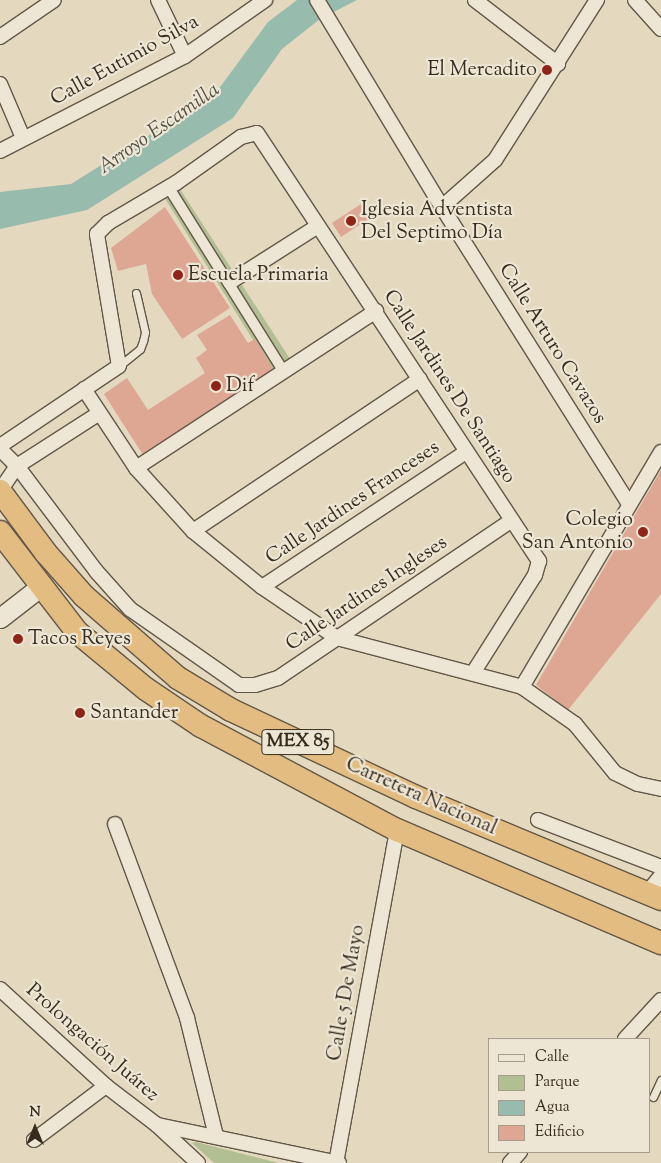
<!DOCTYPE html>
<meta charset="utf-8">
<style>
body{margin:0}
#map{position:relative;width:661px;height:1163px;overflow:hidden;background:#e4d8bf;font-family:"Sorts Mill Goudy",serif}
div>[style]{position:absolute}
.green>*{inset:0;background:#b2bf93}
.water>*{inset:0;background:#97bbac}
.building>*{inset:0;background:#dea794}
.roads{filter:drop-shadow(1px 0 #635747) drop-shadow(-1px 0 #635747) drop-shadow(0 1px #635747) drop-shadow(0 -1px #635747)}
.service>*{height:7px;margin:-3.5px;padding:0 3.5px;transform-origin:3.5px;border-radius:3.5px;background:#ede6d5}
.pedestrian>*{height:10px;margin:-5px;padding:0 5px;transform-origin:5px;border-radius:5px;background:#ede6d5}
.minor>*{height:14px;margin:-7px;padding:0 7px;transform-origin:7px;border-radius:7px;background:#ede6d5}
.secondary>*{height:19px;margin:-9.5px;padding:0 9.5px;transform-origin:9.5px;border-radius:9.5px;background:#ede6d5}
.trunk>*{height:22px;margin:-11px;padding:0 11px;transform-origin:11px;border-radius:11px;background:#e2bc80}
.dots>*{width:14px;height:14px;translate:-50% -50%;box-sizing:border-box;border:2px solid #ede6d5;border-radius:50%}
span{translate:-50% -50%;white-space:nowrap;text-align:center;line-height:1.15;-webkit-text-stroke:4.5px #ede6d5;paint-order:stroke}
.shield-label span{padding:1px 4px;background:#ede6d5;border:1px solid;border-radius:4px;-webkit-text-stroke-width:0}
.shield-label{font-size:19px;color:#382c1f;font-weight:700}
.street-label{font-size:20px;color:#382c1f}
.poi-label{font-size:20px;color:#382c1f}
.right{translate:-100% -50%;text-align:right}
.left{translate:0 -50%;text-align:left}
.water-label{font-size:21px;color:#505042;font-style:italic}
.legend{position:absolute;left:488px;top:1038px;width:162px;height:115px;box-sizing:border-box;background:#ede6d5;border:1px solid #a59c8c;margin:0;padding:6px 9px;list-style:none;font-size:15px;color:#382c1f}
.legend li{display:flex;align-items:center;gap:10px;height:25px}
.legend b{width:25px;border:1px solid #a59c8c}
.north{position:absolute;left:10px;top:1103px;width:50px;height:50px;-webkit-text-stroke:4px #ede6d5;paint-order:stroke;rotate:0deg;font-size:14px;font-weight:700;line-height:20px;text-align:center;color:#382c1f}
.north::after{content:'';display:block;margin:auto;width:18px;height:22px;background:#382c1f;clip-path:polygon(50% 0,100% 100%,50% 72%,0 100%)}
</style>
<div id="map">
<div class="green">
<div style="clip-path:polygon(176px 183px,294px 365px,276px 377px,161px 192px)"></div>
<div style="clip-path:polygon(196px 1142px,279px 1163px,214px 1163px,192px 1143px)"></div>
</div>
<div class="water">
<div style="clip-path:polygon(297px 0,357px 0,320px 19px,282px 49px,233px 118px,87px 210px,0 229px,0 192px,71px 184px,215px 94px,268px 22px)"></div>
</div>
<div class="building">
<div style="clip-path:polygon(361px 204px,370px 218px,341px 237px,332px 223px)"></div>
<div style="clip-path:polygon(165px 207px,230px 308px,182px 339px,152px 294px,146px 264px,118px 271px,111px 248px)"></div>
<div style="clip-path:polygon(230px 315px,248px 343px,255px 339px,273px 369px,143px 455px,104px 394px,127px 378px,148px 410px,205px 373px,196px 358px,207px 350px,197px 335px)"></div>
<div style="clip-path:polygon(661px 470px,661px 594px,568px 710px,536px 685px)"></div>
</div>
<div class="roads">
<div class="service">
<div style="left:119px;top:366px;width:27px;rotate:-39deg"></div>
<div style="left:140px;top:349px;width:9px;rotate:-69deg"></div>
<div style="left:143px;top:341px;width:9px;rotate:-77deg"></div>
<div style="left:145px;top:332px;width:40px;rotate:-103deg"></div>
<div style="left:653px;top:1097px;width:19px;rotate:-65deg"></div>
</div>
<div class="pedestrian">
<div style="left:169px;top:188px;width:217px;rotate:58deg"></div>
</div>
<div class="minor">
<div style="left:158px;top:0;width:62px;rotate:64.3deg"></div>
<div style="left:317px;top:0;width:242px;rotate:58.9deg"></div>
<div style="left:442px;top:207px;width:351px;rotate:57.8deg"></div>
<div style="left:475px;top:0;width:105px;rotate:37.6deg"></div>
<div style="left:635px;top:0;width:39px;rotate:48deg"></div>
<div style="left:0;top:37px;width:65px;rotate:-34.4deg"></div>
<div style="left:0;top:84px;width:59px;rotate:66.9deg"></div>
<div style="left:0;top:151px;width:208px;rotate:-27.2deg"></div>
<div style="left:185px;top:56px;width:98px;rotate:-35deg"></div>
<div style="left:442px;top:207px;width:71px;rotate:-41.6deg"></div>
<div style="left:495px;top:160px;width:190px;rotate:-57.5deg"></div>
<div style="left:230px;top:282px;width:104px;rotate:-32.5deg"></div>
<div style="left:84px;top:389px;width:95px;rotate:56.6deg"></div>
<div style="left:136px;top:468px;width:85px;rotate:47.9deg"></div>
<div style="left:193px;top:531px;width:89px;rotate:39.1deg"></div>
<div style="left:262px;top:587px;width:91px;rotate:34.2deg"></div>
<div style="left:337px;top:638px;width:191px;rotate:14.8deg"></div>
<div style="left:522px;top:687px;width:65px;rotate:34.9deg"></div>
<div style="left:575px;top:724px;width:63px;rotate:50.8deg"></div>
<div style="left:615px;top:773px;width:25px;rotate:26deg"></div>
<div style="left:638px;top:784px;width:24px;rotate:12deg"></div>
<div style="left:0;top:446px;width:143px;rotate:-33.9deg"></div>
<div style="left:119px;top:366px;width:134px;rotate:-99.5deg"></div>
<div style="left:97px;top:234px;width:16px;rotate:-45deg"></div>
<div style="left:108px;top:223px;width:79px;rotate:-30.5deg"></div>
<div style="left:176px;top:183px;width:80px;rotate:-35.3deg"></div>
<div style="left:241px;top:137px;width:16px;rotate:-14deg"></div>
<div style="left:257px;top:133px;width:513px;rotate:56.62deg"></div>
<div style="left:539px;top:561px;width:15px;rotate:106deg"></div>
<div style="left:535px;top:575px;width:116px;rotate:122.3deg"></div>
<div style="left:0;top:449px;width:24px;rotate:45deg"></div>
<div style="left:17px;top:466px;width:131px;rotate:53deg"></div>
<div style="left:96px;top:571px;width:51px;rotate:48.2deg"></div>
<div style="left:130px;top:609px;width:133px;rotate:34.9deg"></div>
<div style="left:239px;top:685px;width:16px"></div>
<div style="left:255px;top:685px;width:24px;rotate:-17deg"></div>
<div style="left:278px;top:678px;width:282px;rotate:-34deg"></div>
<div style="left:136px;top:468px;width:287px;rotate:-33.2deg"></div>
<div style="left:0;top:491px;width:30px;rotate:-56deg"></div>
<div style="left:17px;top:466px;width:96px;rotate:-32.7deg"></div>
<div style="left:193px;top:531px;width:273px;rotate:-33.8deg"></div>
<div style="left:262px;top:587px;width:245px;rotate:-33.5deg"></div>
<div style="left:522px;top:687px;width:273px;rotate:-59.4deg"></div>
<div style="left:538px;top:820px;width:132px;rotate:20.9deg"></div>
<div style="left:115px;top:824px;width:207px;rotate:69.6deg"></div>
<div style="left:187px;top:1018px;width:122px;rotate:76.2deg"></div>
<div style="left:647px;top:893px;width:22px;rotate:-51deg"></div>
<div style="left:0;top:989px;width:144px;rotate:42.5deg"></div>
<div style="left:106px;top:1086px;width:64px;rotate:37.4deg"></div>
<div style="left:157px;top:1125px;width:56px;rotate:42.8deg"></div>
<div style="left:625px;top:1039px;width:53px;rotate:-47.3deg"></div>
<div style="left:158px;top:1125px;width:185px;rotate:11.9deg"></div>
<div style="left:34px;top:1140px;width:90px;rotate:-36.9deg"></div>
<div style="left:336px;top:1163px;width:339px;rotate:-79.6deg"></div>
<div style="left:510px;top:1163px;width:15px;rotate:-48deg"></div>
</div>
<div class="secondary">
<div style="left:0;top:618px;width:51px;rotate:-37.8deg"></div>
</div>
<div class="trunk">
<div style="left:0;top:491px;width:77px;rotate:53.4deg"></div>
<div style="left:46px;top:553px;width:57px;rotate:48.5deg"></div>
<div style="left:84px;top:596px;width:125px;rotate:41.1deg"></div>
<div style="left:178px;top:678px;width:62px;rotate:31.1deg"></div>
<div style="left:231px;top:710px;width:204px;rotate:25.2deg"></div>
<div style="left:416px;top:797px;width:265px;rotate:22.6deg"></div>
<div style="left:0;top:532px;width:126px;rotate:52.4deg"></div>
<div style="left:77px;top:632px;width:89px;rotate:39.6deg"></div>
<div style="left:146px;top:689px;width:66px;rotate:33.9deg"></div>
<div style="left:201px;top:726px;width:222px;rotate:28deg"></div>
<div style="left:397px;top:830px;width:287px;rotate:23.2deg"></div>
</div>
</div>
<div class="dots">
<div style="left:547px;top:70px;background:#8f2418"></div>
<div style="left:351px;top:221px;background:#8f2418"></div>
<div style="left:178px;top:275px;background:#8f2418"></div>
<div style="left:216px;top:386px;background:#8f2418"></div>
<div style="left:643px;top:532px;background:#8f2418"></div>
<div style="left:18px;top:639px;background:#8f2418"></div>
<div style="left:80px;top:713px;background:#8f2418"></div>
</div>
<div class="shield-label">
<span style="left:298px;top:742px">MEX 85</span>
</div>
<div class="street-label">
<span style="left:125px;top:61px;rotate:-29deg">Calle Eutimio Silva</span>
<span style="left:552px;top:344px;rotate:58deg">Calle Arturo Cavazos</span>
<span style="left:449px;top:387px;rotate:57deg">Calle Jardines De Santiago</span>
<span style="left:353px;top:503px;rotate:-34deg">Calle Jardines Franceses</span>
<span style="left:367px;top:594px;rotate:-34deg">Calle Jardines Ingleses</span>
<span style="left:421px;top:797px;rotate:24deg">Carretera Nacional</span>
<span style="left:347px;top:993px;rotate:-80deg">Calle 5 De Mayo</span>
<span style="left:92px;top:1043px;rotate:41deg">Prolongación Juárez</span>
</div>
<div class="poi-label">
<span class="right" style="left:537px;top:70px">El Mercadito</span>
<span class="left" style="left:361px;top:222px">Iglesia Adventista<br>Del Septimo Día</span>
<span class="left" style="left:188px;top:275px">Escuela Primaria</span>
<span class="left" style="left:226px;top:386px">Dif</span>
<span class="right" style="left:633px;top:532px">Colegio<br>San Antonio</span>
<span class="left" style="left:28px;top:639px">Tacos Reyes</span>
<span class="left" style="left:90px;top:713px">Santander</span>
</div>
<div class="water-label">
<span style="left:159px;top:129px;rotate:-35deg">Arroyo Escamilla</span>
</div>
<ul class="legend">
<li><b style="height:6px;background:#ede6d5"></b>Calle</li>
<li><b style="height:14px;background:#b2bf93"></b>Parque</li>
<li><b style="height:14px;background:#97bbac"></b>Agua</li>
<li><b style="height:14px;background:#dea794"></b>Edificio</li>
</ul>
<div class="north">N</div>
</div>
